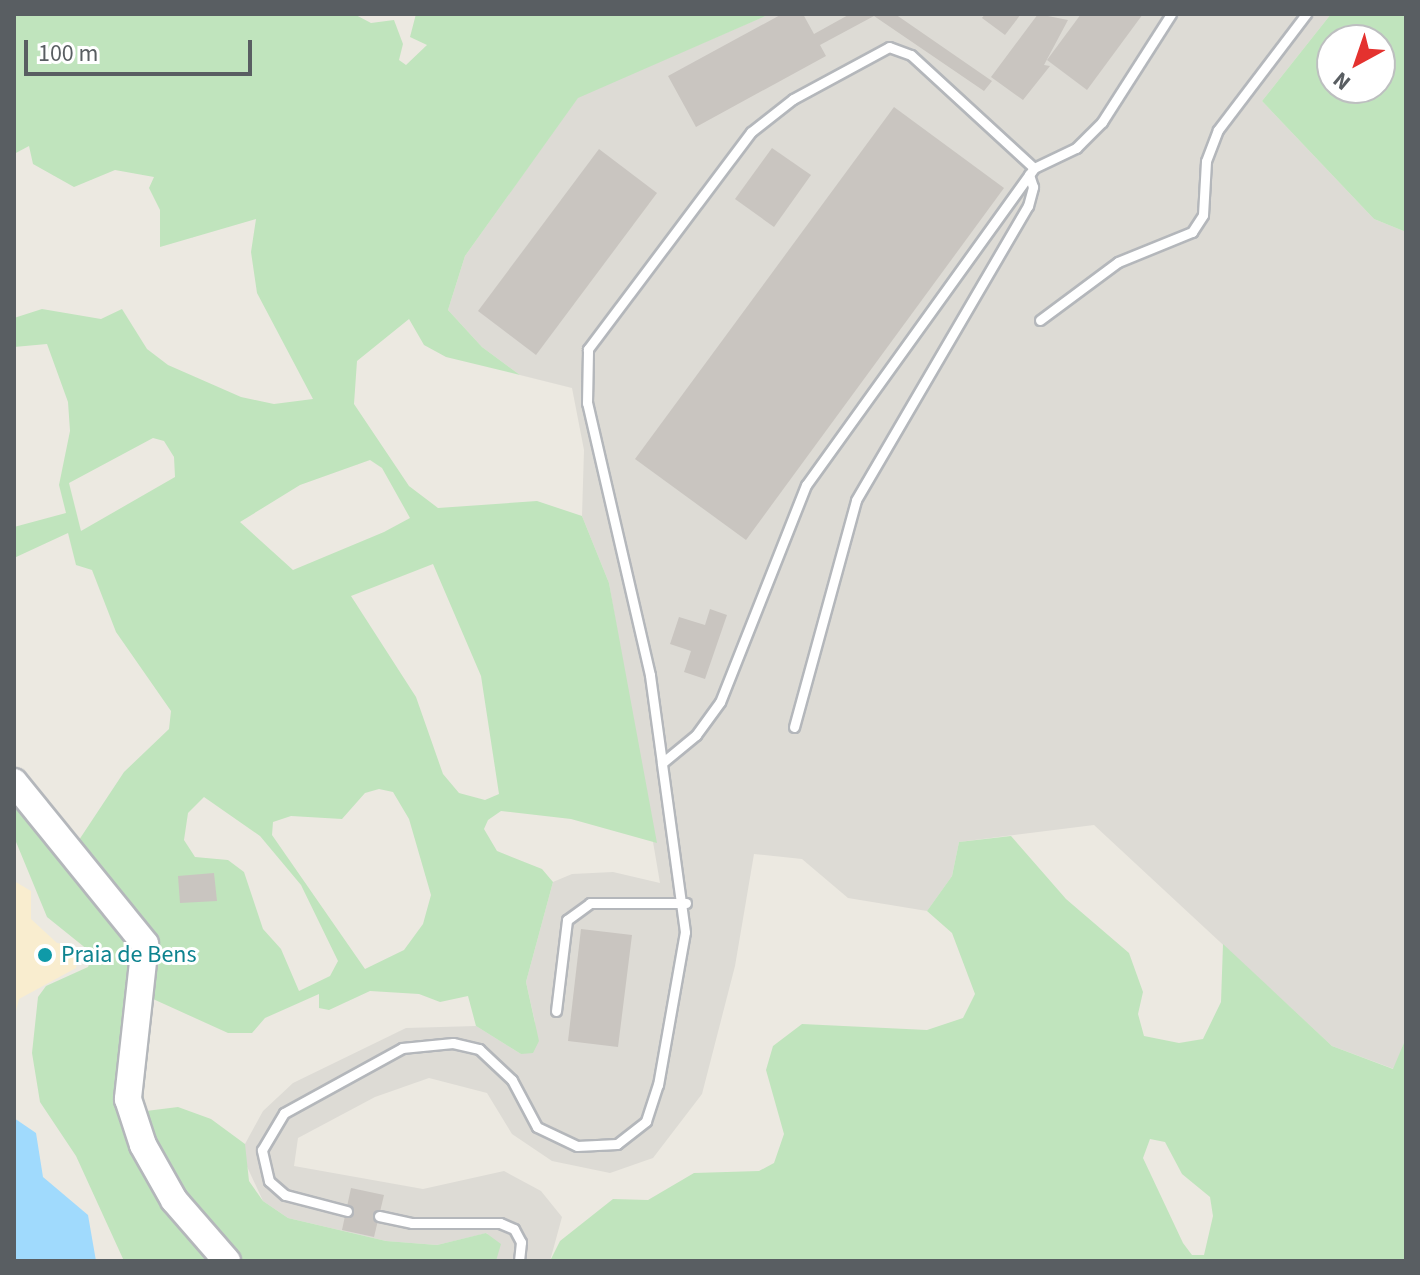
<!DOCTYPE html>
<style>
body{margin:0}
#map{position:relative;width:1420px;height:1275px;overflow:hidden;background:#ece9e1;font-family:"Source Sans 3",sans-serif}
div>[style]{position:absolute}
.industrial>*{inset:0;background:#dddbd5}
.green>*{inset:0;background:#c0e4bd}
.sand>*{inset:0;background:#f9edcf}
.water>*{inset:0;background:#a0dafd}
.building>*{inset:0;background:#c9c5c0}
.roads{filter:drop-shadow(2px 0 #b4b7bb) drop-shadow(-2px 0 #b4b7bb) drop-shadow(0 2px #b4b7bb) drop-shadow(0 -2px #b4b7bb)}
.lane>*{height:9px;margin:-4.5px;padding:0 4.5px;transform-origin:4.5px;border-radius:4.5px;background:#fff}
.secondary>*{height:26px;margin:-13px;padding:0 13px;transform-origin:13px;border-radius:13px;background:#fff}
.dots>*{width:22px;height:22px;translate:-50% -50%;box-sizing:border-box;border:4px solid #fff;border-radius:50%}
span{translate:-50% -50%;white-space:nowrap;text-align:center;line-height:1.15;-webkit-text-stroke:6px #fff;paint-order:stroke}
.culture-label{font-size:24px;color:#0d838f}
.left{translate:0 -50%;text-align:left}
.frame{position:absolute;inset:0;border:16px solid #595e62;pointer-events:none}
.north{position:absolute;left:1316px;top:24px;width:80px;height:80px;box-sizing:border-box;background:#fff;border:2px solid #bdbfc0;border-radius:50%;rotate:220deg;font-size:22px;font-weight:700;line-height:32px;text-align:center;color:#595e62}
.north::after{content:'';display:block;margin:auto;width:28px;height:36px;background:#e4322f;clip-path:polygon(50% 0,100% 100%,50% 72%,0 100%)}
.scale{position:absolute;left:24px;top:40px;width:228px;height:36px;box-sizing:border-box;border:4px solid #595e62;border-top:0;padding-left:10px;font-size:24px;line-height:28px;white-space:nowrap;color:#595e62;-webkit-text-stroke:6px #fff;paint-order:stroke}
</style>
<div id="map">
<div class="industrial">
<div style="clip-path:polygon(770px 14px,1331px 14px,1262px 101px,1374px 219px,1406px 232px,1406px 1038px,1394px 1069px,1332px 1046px,1094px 825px,959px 842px,952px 876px,927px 911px,848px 898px,802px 859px,754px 854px,735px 966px,702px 1094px,653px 1158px,610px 1173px,552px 1161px,512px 1134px,487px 1093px,429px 1078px,375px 1097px,298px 1138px,294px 1166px,423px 1189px,504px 1171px,541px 1191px,562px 1217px,550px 1261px,495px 1261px,487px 1233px,437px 1245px,386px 1241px,288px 1218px,263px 1201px,244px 1160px,245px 1144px,263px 1111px,293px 1083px,406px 1028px,476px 1026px,521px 1054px,535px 1022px,526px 982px,553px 882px,572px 874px,613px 872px,660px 883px,609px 583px,582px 516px,584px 450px,572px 388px,520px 375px,482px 347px,448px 310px,465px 256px,578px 97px)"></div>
</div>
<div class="green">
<div style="clip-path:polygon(evenodd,14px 14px,354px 14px,371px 23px,394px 20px,403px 44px,399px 60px,406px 65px,427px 45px,410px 37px,416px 14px,770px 14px,578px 98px,465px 256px,448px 310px,482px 347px,520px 375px,446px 357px,424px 345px,409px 319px,357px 361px,354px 404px,409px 486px,438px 508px,537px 501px,582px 516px,609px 583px,657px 843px,571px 819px,501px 811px,488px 820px,484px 829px,497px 851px,542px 869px,553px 882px,526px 982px,539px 1041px,533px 1053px,521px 1054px,476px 1026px,468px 996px,440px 1002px,419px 994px,370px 991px,329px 1010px,319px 1008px,319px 994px,265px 1018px,252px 1033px,228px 1033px,153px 999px,139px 1075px,146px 1111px,178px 1107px,211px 1119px,245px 1144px,249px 1181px,263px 1201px,288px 1218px,386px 1241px,437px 1245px,486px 1233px,501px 1244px,496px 1261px,124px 1261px,76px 1156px,40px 1102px,32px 1053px,38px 997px,46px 986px,88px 967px,93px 954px,47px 917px,14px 837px,14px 765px,79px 840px,124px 772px,169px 729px,171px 711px,116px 632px,92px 570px,76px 565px,68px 533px,14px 558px,14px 527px,66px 513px,59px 485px,70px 431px,68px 402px,47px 344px,14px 347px,14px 318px,42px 309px,101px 319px,122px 309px,147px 349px,168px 365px,241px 397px,274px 404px,313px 399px,257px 293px,251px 252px,256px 219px,160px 247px,160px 210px,149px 188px,154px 177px,115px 170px,74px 187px,33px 164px,29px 146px,14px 154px,14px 14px,153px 438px,164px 441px,174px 457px,175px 477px,81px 531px,69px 483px,153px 438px,14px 14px,370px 460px,382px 468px,410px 518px,384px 532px,293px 570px,240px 522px,300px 485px,370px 460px,14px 14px,433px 564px,481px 676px,499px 794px,485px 800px,459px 793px,443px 774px,416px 697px,351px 596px,433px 564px,14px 14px,379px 789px,393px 792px,409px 819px,431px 895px,423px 924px,404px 950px,365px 969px,272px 835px,273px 822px,291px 816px,342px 819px,365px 793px,379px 789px,14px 14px,204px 797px,260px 836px,301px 885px,338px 961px,330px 976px,299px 991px,281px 949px,263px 929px,244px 872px,228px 860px,195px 857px,184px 840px,188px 813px,204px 797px)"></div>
<div style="clip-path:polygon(evenodd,1331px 14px,1406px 14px,1406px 232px,1374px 219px,1262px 101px,1331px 14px,1332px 40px,1380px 40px,1380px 88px,1332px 88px,1332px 40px)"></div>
<div style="clip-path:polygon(evenodd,1011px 836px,1066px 899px,1129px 953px,1143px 992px,1138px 1014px,1144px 1036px,1179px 1043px,1203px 1039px,1221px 1002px,1223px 944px,1332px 1046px,1393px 1069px,1406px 1038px,1406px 1261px,550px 1261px,560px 1241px,613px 1199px,648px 1200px,694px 1173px,759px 1171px,774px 1163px,784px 1134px,766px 1070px,773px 1046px,802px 1024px,927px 1030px,963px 1018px,975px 994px,952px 933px,927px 911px,952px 876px,959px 842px,1011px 836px,1150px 1139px,1165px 1142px,1182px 1174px,1210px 1197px,1213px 1216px,1204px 1255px,1192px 1255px,1183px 1243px,1143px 1158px,1150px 1139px)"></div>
</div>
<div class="sand">
<div style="clip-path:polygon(14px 881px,31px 891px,31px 919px,57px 943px,75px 946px,77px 960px,76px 968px,19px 999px,14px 1019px)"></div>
</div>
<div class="water">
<div style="clip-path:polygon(14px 1118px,36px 1133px,43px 1177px,88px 1215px,96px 1261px,14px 1261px)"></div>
</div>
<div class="building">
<div style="clip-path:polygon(782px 14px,803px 14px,814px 34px,850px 14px,895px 14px,992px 81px,984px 91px,874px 16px,820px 45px,826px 56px,696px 127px,668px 76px)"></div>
<div style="clip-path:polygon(985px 14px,1021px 14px,1005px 35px,982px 18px)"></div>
<div style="clip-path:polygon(1038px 14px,1068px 20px,1044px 65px,1050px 66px,1023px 100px,991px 77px)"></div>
<div style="clip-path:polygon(1081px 14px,1143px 14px,1087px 90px,1047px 60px)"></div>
<div style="clip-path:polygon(894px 107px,1004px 188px,746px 540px,635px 459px)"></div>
<div style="clip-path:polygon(772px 148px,811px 175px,774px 227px,735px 199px)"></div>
<div style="clip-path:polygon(599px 149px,657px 193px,536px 355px,478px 311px)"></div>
<div style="clip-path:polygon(710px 609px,727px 615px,705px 679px,684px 672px,691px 651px,670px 644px,679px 617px,705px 625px)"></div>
<div style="clip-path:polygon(214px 873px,217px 901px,180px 903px,178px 876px)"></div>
<div style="clip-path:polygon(581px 929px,632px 935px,618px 1047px,568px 1041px)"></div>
<div style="clip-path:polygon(351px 1188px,384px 1195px,374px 1237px,342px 1230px)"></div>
</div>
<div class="roads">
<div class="lane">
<div style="left:889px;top:47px;width:23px;rotate:20deg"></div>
<div style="left:911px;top:55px;width:167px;rotate:42.6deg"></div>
<div style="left:1034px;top:168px;width:390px;rotate:125.7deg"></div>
<div style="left:806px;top:485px;width:233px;rotate:111.6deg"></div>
<div style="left:720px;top:702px;width:41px;rotate:126deg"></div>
<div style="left:696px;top:735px;width:44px;rotate:140.5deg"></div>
<div style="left:662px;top:763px;width:89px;rotate:-97.8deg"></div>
<div style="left:650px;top:675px;width:279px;rotate:-103deg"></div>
<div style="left:587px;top:403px;width:54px;rotate:-88.9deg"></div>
<div style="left:588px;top:349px;width:271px;rotate:-53.1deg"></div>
<div style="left:751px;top:132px;width:53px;rotate:-38.2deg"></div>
<div style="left:793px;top:99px;width:109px;rotate:-28.4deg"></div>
<div style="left:1034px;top:168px;width:47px;rotate:-25.5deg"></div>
<div style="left:1076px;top:148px;width:37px;rotate:-45deg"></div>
<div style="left:1102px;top:122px;width:128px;rotate:-57.4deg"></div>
<div style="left:1040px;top:320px;width:97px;rotate:-36.6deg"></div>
<div style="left:1118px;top:262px;width:80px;rotate:-22.1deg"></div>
<div style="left:1192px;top:232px;width:20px;rotate:-57deg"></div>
<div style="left:1203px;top:215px;width:54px;rotate:-86.8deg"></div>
<div style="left:1206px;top:161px;width:33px;rotate:-69deg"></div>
<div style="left:1218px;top:130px;width:146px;rotate:-52.8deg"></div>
<div style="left:794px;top:727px;width:235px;rotate:-74.7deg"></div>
<div style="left:856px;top:500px;width:341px;rotate:-59.7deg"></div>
<div style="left:1028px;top:206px;width:20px;rotate:-75deg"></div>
<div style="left:1033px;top:187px;width:13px;rotate:-108deg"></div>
<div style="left:556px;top:1011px;width:92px;rotate:-83.1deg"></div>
<div style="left:567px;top:920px;width:29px;rotate:-36deg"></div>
<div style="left:590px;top:903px;width:96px"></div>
<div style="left:347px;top:1211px;width:64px;rotate:-165.5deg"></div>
<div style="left:285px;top:1195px;width:21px;rotate:-139deg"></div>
<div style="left:269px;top:1181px;width:32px;rotate:-103deg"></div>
<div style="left:262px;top:1150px;width:43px;rotate:-59.3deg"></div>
<div style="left:284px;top:1113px;width:135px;rotate:-28.8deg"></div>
<div style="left:402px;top:1048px;width:51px;rotate:-5.6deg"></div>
<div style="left:453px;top:1043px;width:27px;rotate:13deg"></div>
<div style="left:479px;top:1049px;width:45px;rotate:43.2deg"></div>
<div style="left:512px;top:1080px;width:53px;rotate:62deg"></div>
<div style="left:537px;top:1127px;width:44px;rotate:25.4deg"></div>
<div style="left:577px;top:1146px;width:40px;rotate:-2.9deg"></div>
<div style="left:617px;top:1144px;width:37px;rotate:-38deg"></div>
<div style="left:646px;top:1121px;width:38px;rotate:-72deg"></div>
<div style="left:658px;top:1085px;width:155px;rotate:-80deg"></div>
<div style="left:685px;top:932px;width:171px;rotate:-97.8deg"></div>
<div style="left:379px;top:1216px;width:34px;rotate:12deg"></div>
<div style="left:412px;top:1223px;width:88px"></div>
<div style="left:500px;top:1223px;width:15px;rotate:23deg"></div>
<div style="left:514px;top:1229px;width:15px;rotate:62deg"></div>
<div style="left:521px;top:1242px;width:19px;rotate:96deg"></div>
</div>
<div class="secondary">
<div style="left:14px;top:782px;width:208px;rotate:51deg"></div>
<div style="left:145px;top:944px;width:156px;rotate:96.3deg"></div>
<div style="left:128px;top:1099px;width:48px;rotate:71.9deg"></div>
<div style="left:143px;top:1145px;width:63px;rotate:60.6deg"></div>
<div style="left:174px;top:1200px;width:81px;rotate:49deg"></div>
</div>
</div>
<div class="dots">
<div style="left:45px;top:955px;background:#0f9aa8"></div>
</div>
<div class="culture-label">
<span class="left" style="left:61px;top:955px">Praia de Bens</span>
</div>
<div class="frame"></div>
<div class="north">N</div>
<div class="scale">100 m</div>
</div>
